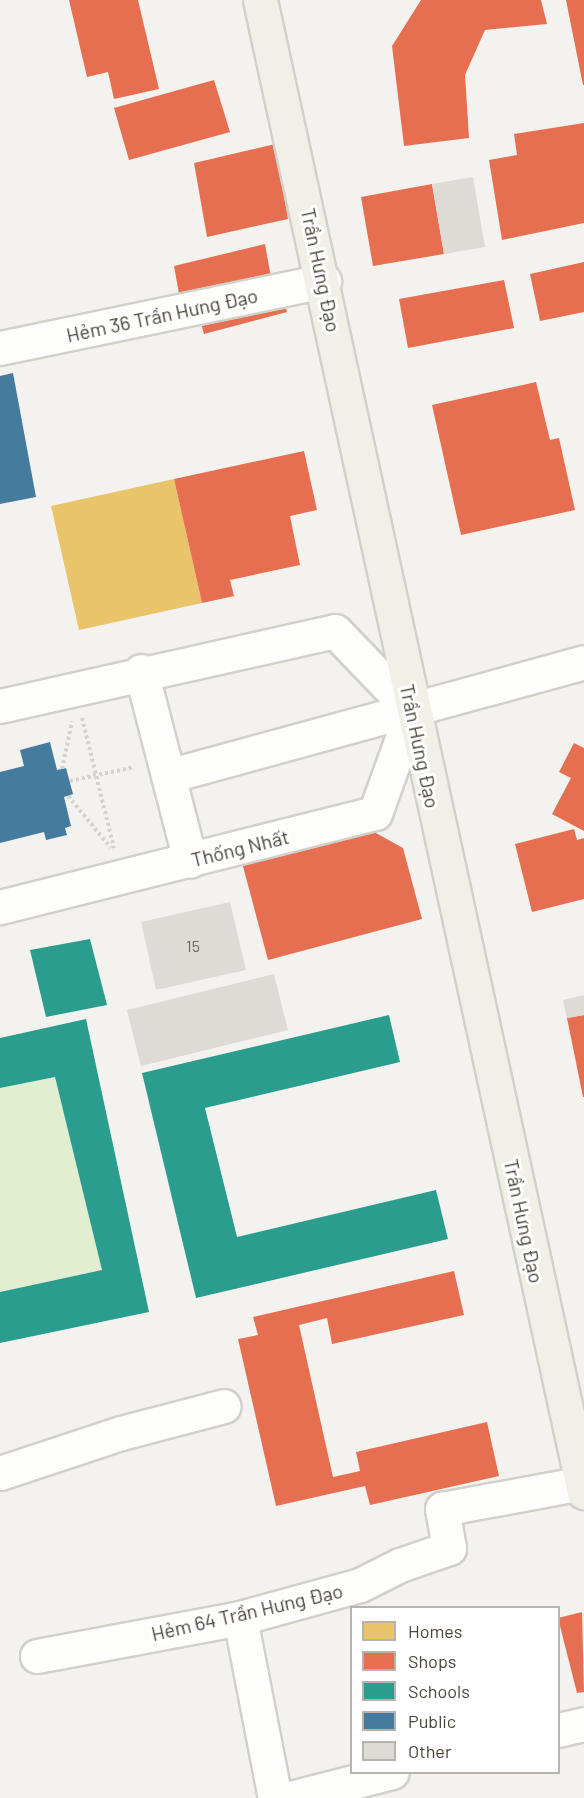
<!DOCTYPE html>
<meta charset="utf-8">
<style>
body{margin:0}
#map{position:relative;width:584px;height:1798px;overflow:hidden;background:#f4f2ee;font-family:Barlow,sans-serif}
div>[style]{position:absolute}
.green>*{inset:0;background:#e1eecf}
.homes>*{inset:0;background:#e9c46a}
.shops>*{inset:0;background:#e76f51}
.schools>*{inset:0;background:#2a9d8f}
.public>*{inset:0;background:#457b9d}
.building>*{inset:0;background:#dedbd6}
.path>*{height:4px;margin-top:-2px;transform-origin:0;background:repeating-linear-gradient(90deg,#d3d2cc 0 3px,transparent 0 6px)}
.roads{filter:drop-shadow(2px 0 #d2d0cb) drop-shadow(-2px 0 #d2d0cb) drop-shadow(0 2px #d2d0cb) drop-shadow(0 -2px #d2d0cb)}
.minor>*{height:33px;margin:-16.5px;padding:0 16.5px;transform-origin:16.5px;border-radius:16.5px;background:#fdfdfc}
.major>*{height:33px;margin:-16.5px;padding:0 16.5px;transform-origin:16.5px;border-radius:16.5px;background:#f2efe6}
span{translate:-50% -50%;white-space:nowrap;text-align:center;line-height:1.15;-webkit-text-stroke:6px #fff;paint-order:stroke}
.number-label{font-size:16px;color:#706a61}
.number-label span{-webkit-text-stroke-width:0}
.street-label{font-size:20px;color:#4b4439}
.legend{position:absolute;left:350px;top:1606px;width:210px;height:168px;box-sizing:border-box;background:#fff;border:2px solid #b7b4b0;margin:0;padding:8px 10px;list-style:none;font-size:18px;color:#4b4439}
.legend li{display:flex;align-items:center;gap:12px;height:30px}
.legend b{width:30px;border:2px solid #b7b4b0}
</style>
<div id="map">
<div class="green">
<div style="clip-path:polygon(55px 1077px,102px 1270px,0 1292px,0 1088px)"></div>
</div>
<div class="homes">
<div style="clip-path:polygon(174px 479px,202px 603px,79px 630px,51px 506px)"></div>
</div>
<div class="shops">
<div style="clip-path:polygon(69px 0,138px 0,159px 89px,114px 99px,108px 72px,87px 77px)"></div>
<div style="clip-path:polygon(421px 0,541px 0,547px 24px,485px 30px,465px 75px,469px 138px,404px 146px,392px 46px)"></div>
<div style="clip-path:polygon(566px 0,584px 0,584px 85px,583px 85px)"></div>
<div style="clip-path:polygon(214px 80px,230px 132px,129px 160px,114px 108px)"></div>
<div style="clip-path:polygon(584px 123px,584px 223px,502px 240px,489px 160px,517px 155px,514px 134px)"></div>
<div style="clip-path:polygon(275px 144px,288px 219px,207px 237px,194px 163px)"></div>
<div style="clip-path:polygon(432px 184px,444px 254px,373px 266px,361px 197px)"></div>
<div style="clip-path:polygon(265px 244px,272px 283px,181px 305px,174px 266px)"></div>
<div style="clip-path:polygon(584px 262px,584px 312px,540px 321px,530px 274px)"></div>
<div style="clip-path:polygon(504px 280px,514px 328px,408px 348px,399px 299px)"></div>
<div style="clip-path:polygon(280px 285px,287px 312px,204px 334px,196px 307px)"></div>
<div style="clip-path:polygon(536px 382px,550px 440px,559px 438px,575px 510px,461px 535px,432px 405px)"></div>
<div style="clip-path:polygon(304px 451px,317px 510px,290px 516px,300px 565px,230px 580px,234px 596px,202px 603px,174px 479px)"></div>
<div style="clip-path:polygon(574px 743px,584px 748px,584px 831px,552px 814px,571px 778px,559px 772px)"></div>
<div style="clip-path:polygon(574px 829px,577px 840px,584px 838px,584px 899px,532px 912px,515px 844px)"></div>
<div style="clip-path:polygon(374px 832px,403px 848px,422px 919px,268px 960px,241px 859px)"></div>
<div style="clip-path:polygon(584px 1015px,584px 1097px,583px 1097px,567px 1018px)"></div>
<div style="clip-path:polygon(454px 1271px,464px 1315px,332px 1344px,327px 1318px,299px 1325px,333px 1477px,360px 1471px,356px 1452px,487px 1422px,499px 1476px,370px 1505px,365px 1486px,276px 1506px,238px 1339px,258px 1335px,253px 1317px)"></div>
<div style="clip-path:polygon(582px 1612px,584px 1692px,577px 1693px,558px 1618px)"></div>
</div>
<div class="schools">
<div style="clip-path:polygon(90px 939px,107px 1005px,46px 1017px,30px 950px)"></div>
<div style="clip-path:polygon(389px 1015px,400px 1062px,205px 1108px,237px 1237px,436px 1190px,448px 1239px,196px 1298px,142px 1073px)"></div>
<div style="clip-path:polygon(86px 1019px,149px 1312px,0 1343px,0 1292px,102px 1270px,55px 1077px,0 1088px,0 1038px)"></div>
</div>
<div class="public">
<div style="clip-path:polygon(13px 373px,36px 497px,0 504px,0 376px)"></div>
<div style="clip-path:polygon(50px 742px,57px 770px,66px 768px,73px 794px,64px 797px,71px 826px,65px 828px,67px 835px,46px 840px,44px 832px,0 843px,0 772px,24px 766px,20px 750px)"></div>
</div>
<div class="building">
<div style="clip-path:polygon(473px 177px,485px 247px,444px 254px,432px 184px)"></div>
<div style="clip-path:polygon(230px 902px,246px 970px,156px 990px,141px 922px)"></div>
<div style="clip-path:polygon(274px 974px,288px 1030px,141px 1066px,127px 1010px)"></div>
<div style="clip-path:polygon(584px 995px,584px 1015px,567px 1018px,563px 1000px)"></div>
</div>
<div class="path">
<div style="left:82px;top:718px;width:134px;rotate:76.2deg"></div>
<div style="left:62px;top:769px;width:49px;rotate:-78.2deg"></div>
<div style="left:70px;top:781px;width:66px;rotate:-12.3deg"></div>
<div style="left:68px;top:796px;width:67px;rotate:50.4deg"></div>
</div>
<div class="roads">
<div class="minor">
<div style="left:0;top:348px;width:331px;rotate:-11.7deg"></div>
<div style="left:141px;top:671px;width:196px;rotate:75.5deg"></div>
<div style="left:0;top:706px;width:343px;rotate:-12.6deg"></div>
<div style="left:335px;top:631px;width:111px;rotate:46.1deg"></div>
<div style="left:168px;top:776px;width:431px;rotate:-15.3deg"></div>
<div style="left:0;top:907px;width:387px;rotate:-14.1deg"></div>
<div style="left:375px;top:813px;width:109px;rotate:-70.1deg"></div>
<div style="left:0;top:1473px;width:127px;rotate:-18.3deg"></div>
<div style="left:121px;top:1433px;width:106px;rotate:-14.7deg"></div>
<div style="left:240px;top:1618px;width:183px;rotate:79deg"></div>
<div style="left:37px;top:1656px;width:207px;rotate:-10.6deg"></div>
<div style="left:240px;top:1618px;width:124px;rotate:-15.4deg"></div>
<div style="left:360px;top:1585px;width:45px;rotate:-26.6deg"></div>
<div style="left:400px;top:1565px;width:52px;rotate:-19.1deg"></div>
<div style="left:449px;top:1548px;width:40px;rotate:-100deg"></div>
<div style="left:442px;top:1509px;width:142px;rotate:-10.5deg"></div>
<div style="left:558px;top:1730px;width:27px;rotate:-13deg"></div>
<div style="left:291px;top:1798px;width:104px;rotate:-14.4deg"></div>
</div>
<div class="major">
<div style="left:260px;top:0;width:1527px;rotate:77.75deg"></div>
</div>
</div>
<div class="number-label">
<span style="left:193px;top:946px">15</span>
</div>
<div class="street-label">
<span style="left:321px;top:270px;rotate:78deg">Trần Hưng Đạo</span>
<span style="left:162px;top:315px;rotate:-12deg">Hẻm 36 Trần Hưng Đạo</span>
<span style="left:420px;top:746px;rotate:78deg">Trần Hưng Đạo</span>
<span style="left:240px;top:848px;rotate:-14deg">Thống Nhất</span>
<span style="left:524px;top:1221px;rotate:78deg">Trần Hưng Đạo</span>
<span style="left:247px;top:1612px;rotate:-13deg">Hẻm 64 Trần Hưng Đạo</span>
</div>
<ul class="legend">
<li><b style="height:16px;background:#e9c46a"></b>Homes</li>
<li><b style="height:16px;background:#e76f51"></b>Shops</li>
<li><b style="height:16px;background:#2a9d8f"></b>Schools</li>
<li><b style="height:16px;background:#457b9d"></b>Public</li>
<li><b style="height:16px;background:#dedbd6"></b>Other</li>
</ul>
</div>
